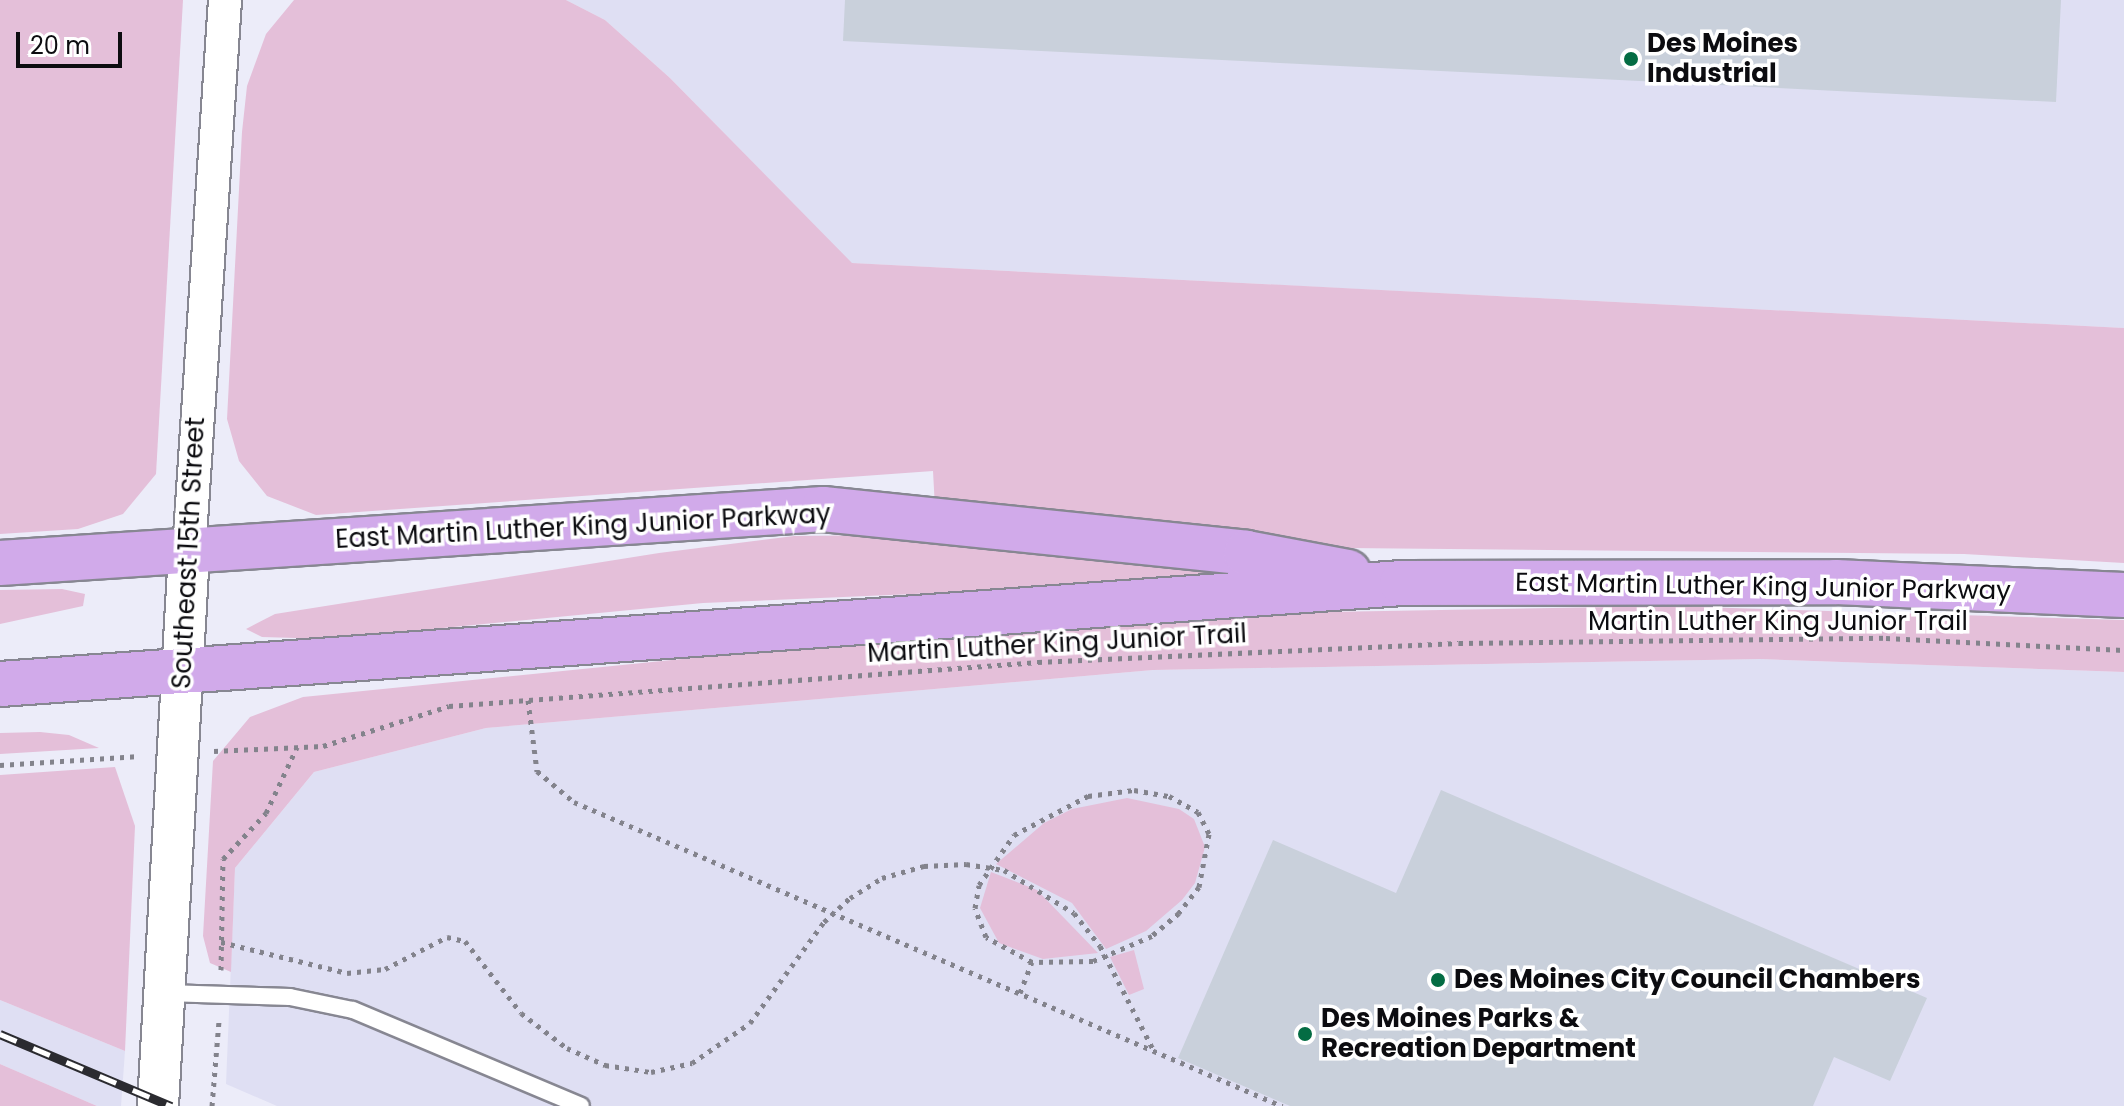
<!DOCTYPE html>
<style>
body{margin:0}
#map{position:relative;width:2124px;height:1106px;overflow:hidden;background:#ececf9;font-family:Poppins,sans-serif}
div>[style]{position:absolute}
.built>*{inset:0;background:#dfdff3}
.green>*{inset:0;background:#e4bfd9}
.building>*{inset:0;background:#c9d0db}
.path>*{height:5px;margin-top:-2.5px;transform-origin:0;background:repeating-linear-gradient(90deg,#83838c 0 4px,transparent 0 10px)}
.roads{filter:drop-shadow(2px 0 #878792) drop-shadow(-2px 0 #878792) drop-shadow(0 2px #878792) drop-shadow(0 -2px #878792)}
.service>*{height:16px;margin:-8px;padding:0 8px;transform-origin:8px;border-radius:8px;background:#fff}
.minor>*{height:32px;margin:-16px;padding:0 16px;transform-origin:16px;border-radius:16px;background:#fff}
.tertiary>*{height:40px;margin:-20px;padding:0 20px;transform-origin:20px;border-radius:20px;background:#fff}
.primary>*{height:44px;margin:-22px;padding:0 22px;transform-origin:22px;border-radius:22px;background:#d1aaea}
.rail>*{height:9px;margin-top:-4.5px;transform-origin:0;background:repeating-linear-gradient(90deg,#fff 0 18px,#2b2b30 0 36px);box-sizing:border-box;border-block:2px solid #2b2b30}
.dots>*{width:22px;height:22px;translate:-50% -50%;box-sizing:border-box;border:4px solid #fff;border-radius:50%}
span{translate:-50% -50%;white-space:nowrap;text-align:center;line-height:1.15;-webkit-text-stroke:7px #fff;paint-order:stroke}
.poi-label{font-size:26px;color:#0c0c10;font-weight:700}
.left{translate:0 -50%;text-align:left}
.street-label{font-size:26px;color:#0c0c10}
.scale{position:absolute;left:16px;top:32px;width:106px;height:36px;box-sizing:border-box;border:4px solid #0c0c10;border-top:0;padding-left:10px;font-size:24px;line-height:28px;white-space:nowrap;color:#0c0c10;-webkit-text-stroke:6px #fff;paint-order:stroke}
</style>
<div id="map">
<div class="built">
<div style="clip-path:polygon(566px 0,2124px 0,2124px 328px,851px 263px,670px 78px,605px 20px)"></div>
<div style="clip-path:polygon(1760px 659px,2124px 672px,2124px 1106px,277px 1106px,226px 1084px,235px 868px,314px 772px,486px 728px,1153px 670px)"></div>
<div style="clip-path:polygon(0 1000px,125px 1051px,121px 1106px,97px 1106px,0 1064px)"></div>
</div>
<div class="green">
<div style="clip-path:polygon(0 0,183px 0,156px 474px,123px 514px,78px 529px,0 534px)"></div>
<div style="clip-path:polygon(566px 0,605px 20px,670px 78px,852px 263px,2124px 328px,2124px 563px,1964px 554px,1347px 548px,935px 508px,933px 471px,316px 515px,267px 496px,239px 461px,227px 419px,242px 132px,247px 86px,266px 34px,294px 0)"></div>
<div style="clip-path:polygon(901px 535px,1259px 573px,1263px 579px,703px 603px,329px 639px,262px 637px,246px 629px,275px 614px,659px 553px,794px 536px)"></div>
<div style="clip-path:polygon(62px 589px,85px 594px,83px 606px,0 624px,0 590px)"></div>
<div style="clip-path:polygon(1667px 606px,2124px 620px,2124px 672px,1760px 659px,1153px 670px,486px 728px,314px 772px,235px 868px,231px 972px,210px 963px,203px 936px,213px 761px,250px 717px,303px 697px,952px 632px,1271px 613px)"></div>
<div style="clip-path:polygon(40px 732px,69px 735px,99px 748px,0 754px,0 733px)"></div>
<div style="clip-path:polygon(115px 767px,135px 826px,125px 1051px,0 1000px,0 775px)"></div>
<div style="clip-path:polygon(1127px 798px,1179px 809px,1194px 819px,1205px 847px,1195px 883px,1182px 900px,1146px 931px,1106px 949px,1072px 903px,996px 864px,1044px 823px,1072px 809px)"></div>
<div style="clip-path:polygon(991px 872px,1037px 890px,1098px 953px,1043px 959px,999px 943px,980px 908px)"></div>
<div style="clip-path:polygon(1134px 950px,1144px 989px,1129px 995px,1110px 957px)"></div>
<div style="clip-path:polygon(0 1064px,97px 1106px,0 1106px)"></div>
</div>
<div class="building">
<div style="clip-path:polygon(845px 0,2061px 0,2056px 102px,843px 41px)"></div>
<div style="clip-path:polygon(1441px 790px,1927px 998px,1890px 1081px,1834px 1057px,1813px 1106px,1290px 1106px,1178px 1058px,1273px 840px,1396px 893px)"></div>
</div>
<div class="path">
<div style="left:528px;top:700px;width:72px;rotate:82.8deg"></div>
<div style="left:537px;top:771px;width:48px;rotate:40deg"></div>
<div style="left:574px;top:802px;width:771px;rotate:23.24deg"></div>
<div style="left:214px;top:751px;width:109px;rotate:-2.6deg"></div>
<div style="left:323px;top:746px;width:132px;rotate:-17.6deg"></div>
<div style="left:449px;top:706px;width:591px;rotate:-4.27deg"></div>
<div style="left:1038px;top:662px;width:421px;rotate:-2.6deg"></div>
<div style="left:1459px;top:643px;width:427px;rotate:-0.7deg"></div>
<div style="left:1886px;top:638px;width:238px;rotate:2.9deg"></div>
<div style="left:0;top:765px;width:140px;rotate:-3.7deg"></div>
<div style="left:1134px;top:790px;width:36px;rotate:10deg"></div>
<div style="left:1169px;top:796px;width:33px;rotate:29deg"></div>
<div style="left:1198px;top:812px;width:25px;rotate:63deg"></div>
<div style="left:1209px;top:834px;width:54px;rotate:100.7deg"></div>
<div style="left:1199px;top:887px;width:33px;rotate:128deg"></div>
<div style="left:1179px;top:913px;width:35px;rotate:140deg"></div>
<div style="left:1152px;top:936px;width:64px;rotate:157deg"></div>
<div style="left:1093px;top:961px;width:61px;rotate:179.1deg"></div>
<div style="left:1032px;top:962px;width:52px;rotate:-151.5deg"></div>
<div style="left:986px;top:937px;width:31px;rotate:-111deg"></div>
<div style="left:975px;top:908px;width:23px;rotate:-80deg"></div>
<div style="left:979px;top:885px;width:61px;rotate:-55deg"></div>
<div style="left:1014px;top:835px;width:84px;rotate:-27.8deg"></div>
<div style="left:1088px;top:796px;width:46px;rotate:-7.4deg"></div>
<div style="left:221px;top:942px;width:130px;rotate:13.8deg"></div>
<div style="left:347px;top:973px;width:38px;rotate:-6deg"></div>
<div style="left:385px;top:969px;width:70px;rotate:-27.3deg"></div>
<div style="left:447px;top:937px;width:18px;rotate:13deg"></div>
<div style="left:465px;top:941px;width:91px;rotate:52.1deg"></div>
<div style="left:521px;top:1013px;width:58px;rotate:37.3deg"></div>
<div style="left:567px;top:1048px;width:42px;rotate:24.1deg"></div>
<div style="left:605px;top:1065px;width:47px;rotate:8.7deg"></div>
<div style="left:651px;top:1072px;width:42px;rotate:-12.4deg"></div>
<div style="left:692px;top:1063px;width:70px;rotate:-34.6deg"></div>
<div style="left:750px;top:1023px;width:125px;rotate:-53.8deg"></div>
<div style="left:824px;top:922px;width:35px;rotate:-43deg"></div>
<div style="left:850px;top:898px;width:38px;rotate:-32deg"></div>
<div style="left:882px;top:878px;width:44px;rotate:-15.9deg"></div>
<div style="left:924px;top:866px;width:42px;rotate:-2.7deg"></div>
<div style="left:966px;top:864px;width:38px;rotate:9deg"></div>
<div style="left:1004px;top:870px;width:82px;rotate:31.6deg"></div>
<div style="left:1074px;top:913px;width:42px;rotate:51.8deg"></div>
<div style="left:1100px;top:946px;width:118px;rotate:62.8deg"></div>
<div style="left:221px;top:970px;width:111px;rotate:-89deg"></div>
<div style="left:223px;top:859px;width:63px;rotate:-46.9deg"></div>
<div style="left:266px;top:813px;width:73px;rotate:-64.8deg"></div>
<div style="left:1020px;top:993px;width:33px;rotate:-69deg"></div>
<div style="left:212px;top:1106px;width:86px;rotate:-85.3deg"></div>
</div>
<div class="roads">
<div class="service">
<div style="left:166px;top:993px;width:124px;rotate:1.8deg"></div>
<div style="left:290px;top:997px;width:64px;rotate:11.7deg"></div>
<div style="left:353px;top:1010px;width:247px;rotate:22.8deg"></div>
</div>
<div class="minor">
<div style="left:189px;top:552px;width:553px;rotate:-86.27deg"></div>
</div>
<div class="tertiary">
<div style="left:158px;top:1106px;width:555px;rotate:-86.8deg"></div>
</div>
<div class="primary">
<div style="left:0;top:563px;width:825px;rotate:-3.75deg"></div>
<div style="left:823px;top:509px;width:425px;rotate:5.9deg"></div>
<div style="left:1246px;top:553px;width:104px;rotate:10.6deg"></div>
<div style="left:0;top:684px;width:1406px;rotate:-4.12deg"></div>
<div style="left:1402px;top:583px;width:434px;rotate:-0.1deg"></div>
<div style="left:1836px;top:582px;width:288px;rotate:2.6deg"></div>
</div>
</div>
<div class="rail">
<div style="left:0;top:1034px;width:186px;rotate:22.8deg"></div>
</div>
<div class="dots">
<div style="left:1631px;top:59px;background:#046c43"></div>
<div style="left:1438px;top:980px;background:#046c43"></div>
<div style="left:1305px;top:1034px;background:#046c43"></div>
</div>
<div class="poi-label">
<span class="left" style="left:1647px;top:59px">Des Moines<br>Industrial</span>
<span class="left" style="left:1454px;top:980px">Des Moines City Council Chambers</span>
<span class="left" style="left:1321px;top:1034px">Des Moines Parks &amp;<br>Recreation Department</span>
</div>
<div class="street-label">
<span style="left:583px;top:527px;rotate:-3deg">East Martin Luther King Junior Parkway</span>
<span style="left:189px;top:553px;rotate:-87deg">Southeast 15th Street</span>
<span style="left:1763px;top:587px;rotate:1deg">East Martin Luther King Junior Parkway</span>
<span style="left:1778px;top:622px">Martin Luther King Junior Trail</span>
<span style="left:1057px;top:644px;rotate:-3deg">Martin Luther King Junior Trail</span>
</div>
<div class="scale">20 m</div>
</div>
